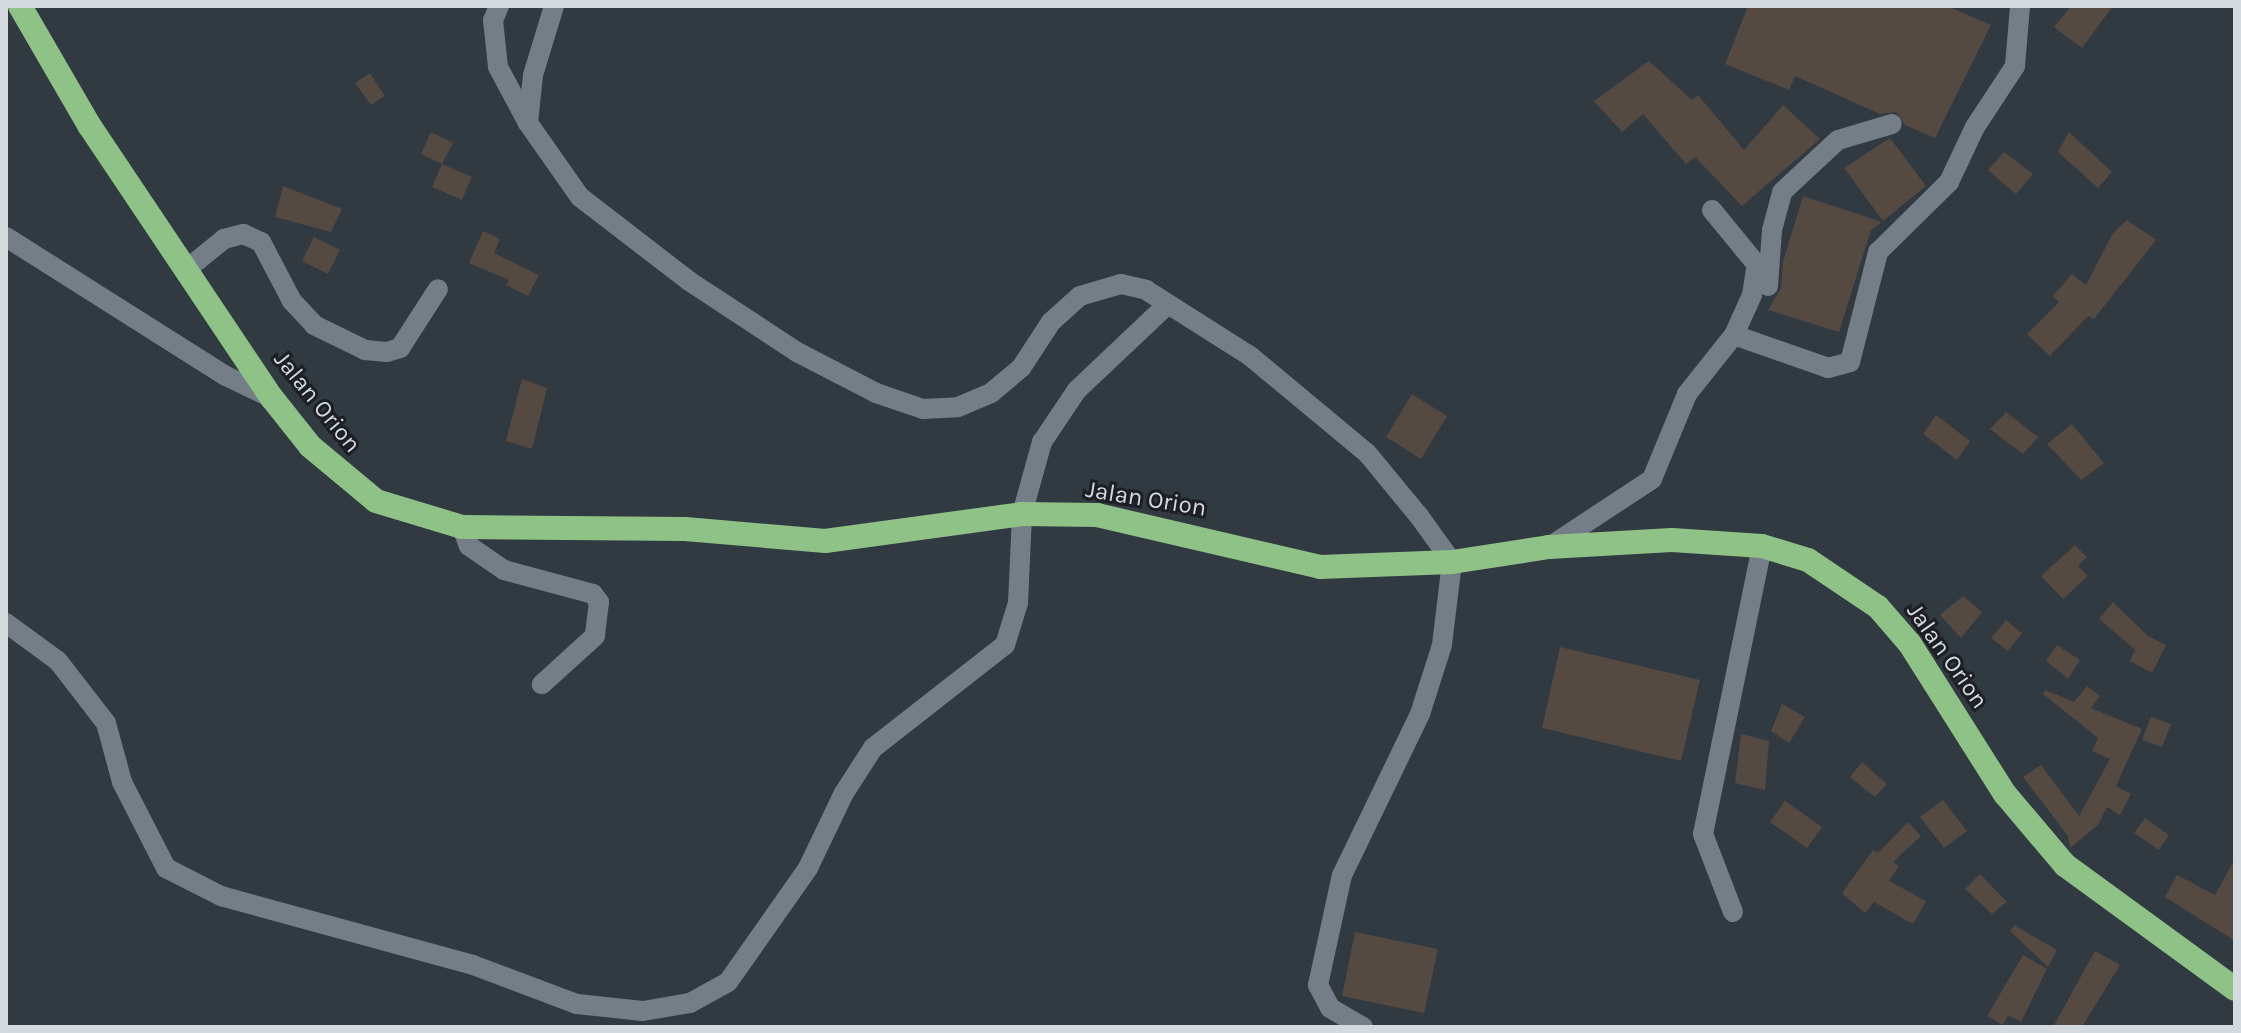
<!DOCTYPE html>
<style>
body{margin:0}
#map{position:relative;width:2241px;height:1033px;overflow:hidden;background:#313941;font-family:Karla,sans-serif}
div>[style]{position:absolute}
.building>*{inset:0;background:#544a42}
.minor>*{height:20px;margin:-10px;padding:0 10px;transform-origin:10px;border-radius:10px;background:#757e87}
.highway>*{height:24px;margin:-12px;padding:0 12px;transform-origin:12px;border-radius:12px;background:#8ec287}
span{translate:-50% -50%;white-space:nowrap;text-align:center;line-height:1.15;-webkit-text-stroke:6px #1c1f23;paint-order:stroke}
.street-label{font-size:24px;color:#d5dadf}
.frame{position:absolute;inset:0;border:8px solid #d5dadf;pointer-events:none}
</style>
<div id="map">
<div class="building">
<div style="clip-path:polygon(1748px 6px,1947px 6px,1991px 25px,1935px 138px,1905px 125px,1896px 112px,1880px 114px,1795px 76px,1789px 90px,1725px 64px)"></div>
<div style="clip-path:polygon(2071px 6px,2113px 6px,2082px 48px,2054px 27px)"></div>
<div style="clip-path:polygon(1649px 61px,1692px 100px,1698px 95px,1744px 150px,1783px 105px,1820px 139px,1742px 206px,1695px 157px,1686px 164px,1643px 114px,1622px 132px,1594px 101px)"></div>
<div style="clip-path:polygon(370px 73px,385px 96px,371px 105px,355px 83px)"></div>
<div style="clip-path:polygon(431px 132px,453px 143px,442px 164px,421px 154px)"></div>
<div style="clip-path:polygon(2069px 132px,2112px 172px,2098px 188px,2058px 152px)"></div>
<div style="clip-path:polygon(1890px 138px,1926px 186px,1883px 221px,1844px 168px)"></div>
<div style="clip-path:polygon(2004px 152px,2033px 174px,2016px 194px,1988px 170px)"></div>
<div style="clip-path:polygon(442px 164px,472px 177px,462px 200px,432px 187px)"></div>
<div style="clip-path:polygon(283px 186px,342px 209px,331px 232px,275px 217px)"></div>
<div style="clip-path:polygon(1803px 196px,1882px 222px,1871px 230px,1839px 332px,1768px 310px,1781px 288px,1783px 262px)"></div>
<div style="clip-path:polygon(2127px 220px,2156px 240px,2094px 319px,2088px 316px,2050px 356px,2027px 334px,2059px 302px,2053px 296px,2072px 274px,2086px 285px,2113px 233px)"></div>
<div style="clip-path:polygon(483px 231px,500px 239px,494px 253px,539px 275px,528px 296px,506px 285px,509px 280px,469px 263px)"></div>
<div style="clip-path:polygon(314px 237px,340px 250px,328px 274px,302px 261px)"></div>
<div style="clip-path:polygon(522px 379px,547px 388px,532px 449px,506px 441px)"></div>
<div style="clip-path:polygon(1412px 394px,1447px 416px,1421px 459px,1386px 437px)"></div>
<div style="clip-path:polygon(2006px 412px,2038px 437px,2023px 454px,1990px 429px)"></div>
<div style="clip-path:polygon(1936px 415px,1970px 441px,1957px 460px,1923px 434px)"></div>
<div style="clip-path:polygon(2072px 424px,2104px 463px,2081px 480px,2047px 444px)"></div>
<div style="clip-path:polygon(2075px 545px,2087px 557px,2078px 566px,2088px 576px,2063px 599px,2041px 576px)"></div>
<div style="clip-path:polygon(1963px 596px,1982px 612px,1961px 638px,1940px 615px)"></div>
<div style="clip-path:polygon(2113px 602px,2148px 636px,2166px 645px,2152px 673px,2130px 661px,2135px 650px,2099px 619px)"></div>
<div style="clip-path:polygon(2006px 620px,2022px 633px,2008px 651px,1991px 638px)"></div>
<div style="clip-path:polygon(2057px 645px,2080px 660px,2068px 679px,2046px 661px)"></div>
<div style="clip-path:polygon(1560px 647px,1700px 680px,1681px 761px,1542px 728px)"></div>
<div style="clip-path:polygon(2087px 686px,2100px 696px,2091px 708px,2142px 729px,2116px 786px,2131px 794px,2120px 815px,2107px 807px,2098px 825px,2070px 848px,2068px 836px,2023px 777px,2041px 765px,2079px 816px,2110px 759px,2092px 751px,2098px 738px,2043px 694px,2045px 690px,2074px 702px)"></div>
<div style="clip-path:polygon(1782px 704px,1805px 717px,1789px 743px,1771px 731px)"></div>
<div style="clip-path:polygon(2151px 717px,2171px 724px,2162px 747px,2142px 740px)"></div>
<div style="clip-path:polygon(1741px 734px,1769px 741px,1765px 790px,1735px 783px)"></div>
<div style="clip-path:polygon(1862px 762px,1887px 784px,1875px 797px,1850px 777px)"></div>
<div style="clip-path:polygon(1943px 800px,1967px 831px,1944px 848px,1920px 817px)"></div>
<div style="clip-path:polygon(1785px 801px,1822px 827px,1807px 848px,1770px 822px)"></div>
<div style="clip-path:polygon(2145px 818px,2169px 835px,2159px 850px,2134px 833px)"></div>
<div style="clip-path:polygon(1908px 822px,1921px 836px,1893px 862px,1899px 866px,1889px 881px,1926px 901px,1913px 924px,1874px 902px,1865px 913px,1842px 893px,1873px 850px,1878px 853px)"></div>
<div style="clip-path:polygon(2235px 859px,2235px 941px,2165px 897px,2177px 875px,2215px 895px)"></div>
<div style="clip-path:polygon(1980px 874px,2007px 902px,1992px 914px,1965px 889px)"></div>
<div style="clip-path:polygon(2014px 925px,2057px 950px,2048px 967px,2010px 931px)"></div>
<div style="clip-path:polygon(1355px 932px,1438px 949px,1424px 1013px,1342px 996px)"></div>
<div style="clip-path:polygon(2095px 951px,2120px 965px,2082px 1027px,2053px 1027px)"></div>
<div style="clip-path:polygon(2023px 955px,2047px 969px,2021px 1022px,2008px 1015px,2003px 1025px,1987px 1016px)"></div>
</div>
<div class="minor">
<div style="left:499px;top:6px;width:15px;rotate:113deg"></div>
<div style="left:493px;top:20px;width:47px;rotate:83.9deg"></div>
<div style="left:498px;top:67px;width:64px;rotate:61.8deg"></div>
<div style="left:554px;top:6px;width:72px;rotate:106.9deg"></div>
<div style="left:533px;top:75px;width:48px;rotate:95.9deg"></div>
<div style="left:528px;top:123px;width:90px;rotate:54.9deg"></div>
<div style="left:580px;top:197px;width:138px;rotate:37.6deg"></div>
<div style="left:689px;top:281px;width:129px;rotate:33.3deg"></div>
<div style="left:797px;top:352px;width:89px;rotate:27.4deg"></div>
<div style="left:876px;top:393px;width:50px;rotate:18.8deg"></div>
<div style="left:923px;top:409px;width:35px;rotate:-3deg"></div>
<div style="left:958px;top:407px;width:36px;rotate:-23deg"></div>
<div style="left:991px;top:393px;width:39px;rotate:-40deg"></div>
<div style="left:1021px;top:368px;width:55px;rotate:-56.9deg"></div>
<div style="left:1051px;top:322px;width:39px;rotate:-42deg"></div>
<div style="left:1080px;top:296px;width:43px;rotate:-16.3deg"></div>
<div style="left:1121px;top:284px;width:26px;rotate:13deg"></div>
<div style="left:1146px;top:290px;width:123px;rotate:32.4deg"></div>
<div style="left:1250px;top:356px;width:152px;rotate:39.7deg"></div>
<div style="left:1367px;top:453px;width:82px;rotate:50.5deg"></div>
<div style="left:1419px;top:516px;width:57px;rotate:54.3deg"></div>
<div style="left:1452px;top:562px;width:84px;rotate:96.9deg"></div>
<div style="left:1442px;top:645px;width:72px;rotate:107.7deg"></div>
<div style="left:1420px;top:714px;width:179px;rotate:115.8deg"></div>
<div style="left:1342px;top:875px;width:113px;rotate:102.3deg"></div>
<div style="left:1318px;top:985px;width:26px;rotate:62deg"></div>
<div style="left:1330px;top:1008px;width:38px;rotate:30deg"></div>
<div style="left:6px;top:237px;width:260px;rotate:32.3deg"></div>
<div style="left:226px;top:376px;width:51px;rotate:25.6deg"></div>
<div style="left:187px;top:269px;width:48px;rotate:-39deg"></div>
<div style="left:224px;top:239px;width:20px;rotate:-15deg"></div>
<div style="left:243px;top:234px;width:20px;rotate:24deg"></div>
<div style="left:261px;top:242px;width:67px;rotate:62.3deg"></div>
<div style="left:292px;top:301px;width:33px;rotate:47deg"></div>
<div style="left:314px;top:325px;width:57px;rotate:26.1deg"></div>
<div style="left:365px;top:350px;width:22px;rotate:5deg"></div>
<div style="left:387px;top:352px;width:14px;rotate:-17deg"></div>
<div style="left:400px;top:348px;width:70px;rotate:-57.2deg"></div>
<div style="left:1768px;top:286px;width:56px;rotate:-85.9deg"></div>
<div style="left:1772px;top:230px;width:39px;rotate:-75deg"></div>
<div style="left:1782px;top:192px;width:76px;rotate:-42.9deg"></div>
<div style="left:1838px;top:140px;width:56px;rotate:-16.5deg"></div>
<div style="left:1734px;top:335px;width:100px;rotate:19.3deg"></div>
<div style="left:1828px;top:368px;width:23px;rotate:-15deg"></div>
<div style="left:1850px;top:362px;width:114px;rotate:-75.7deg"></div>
<div style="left:1878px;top:252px;width:100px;rotate:-44.6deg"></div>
<div style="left:1949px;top:182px;width:61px;rotate:-64.7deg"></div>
<div style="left:1975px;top:127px;width:73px;rotate:-56.7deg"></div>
<div style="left:2015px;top:66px;width:60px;rotate:-85.2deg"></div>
<div style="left:462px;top:527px;width:20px;rotate:70deg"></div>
<div style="left:469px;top:546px;width:42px;rotate:34.4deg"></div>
<div style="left:504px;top:570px;width:92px;rotate:15.1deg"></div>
<div style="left:593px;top:594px;width:10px;rotate:53deg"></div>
<div style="left:599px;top:602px;width:34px;rotate:97deg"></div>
<div style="left:595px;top:636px;width:72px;rotate:137.8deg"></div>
<div style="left:1549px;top:547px;width:123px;rotate:-33.4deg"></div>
<div style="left:1652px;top:479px;width:92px;rotate:-67.6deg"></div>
<div style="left:1687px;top:394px;width:75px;rotate:-51.5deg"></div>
<div style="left:1734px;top:335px;width:44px;rotate:-65.8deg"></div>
<div style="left:1752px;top:295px;width:30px;rotate:-81deg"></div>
<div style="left:1757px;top:265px;width:71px;rotate:-129.3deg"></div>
<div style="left:6px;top:623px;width:64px;rotate:36.2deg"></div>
<div style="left:58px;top:661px;width:78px;rotate:52.3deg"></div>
<div style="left:106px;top:723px;width:61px;rotate:74.8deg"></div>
<div style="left:122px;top:782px;width:97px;rotate:62.9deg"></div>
<div style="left:166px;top:868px;width:62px;rotate:27deg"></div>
<div style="left:221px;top:896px;width:261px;rotate:15.3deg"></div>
<div style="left:473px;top:965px;width:111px;rotate:20.6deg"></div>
<div style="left:577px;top:1004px;width:66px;rotate:6.1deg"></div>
<div style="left:643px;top:1011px;width:48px;rotate:-9.7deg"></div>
<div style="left:690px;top:1003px;width:43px;rotate:-28.9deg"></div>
<div style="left:728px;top:982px;width:139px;rotate:-54.9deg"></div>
<div style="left:808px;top:868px;width:83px;rotate:-64.4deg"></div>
<div style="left:844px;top:793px;width:54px;rotate:-57.2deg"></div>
<div style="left:873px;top:748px;width:167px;rotate:-38deg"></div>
<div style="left:1005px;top:645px;width:44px;rotate:-72.8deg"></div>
<div style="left:1018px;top:603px;width:89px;rotate:-87.4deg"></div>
<div style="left:1022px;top:514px;width:75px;rotate:-74.5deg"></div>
<div style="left:1042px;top:442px;width:63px;rotate:-56.1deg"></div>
<div style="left:1077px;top:390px;width:125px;rotate:-43.4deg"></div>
<div style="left:1733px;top:912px;width:84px;rotate:-111deg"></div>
<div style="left:1703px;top:834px;width:294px;rotate:-78.4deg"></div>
</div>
<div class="highway">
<div style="left:20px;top:6px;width:138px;rotate:59.9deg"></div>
<div style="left:89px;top:125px;width:329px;rotate:56.2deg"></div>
<div style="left:272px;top:398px;width:61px;rotate:51.6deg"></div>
<div style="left:310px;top:446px;width:86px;rotate:39.8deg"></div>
<div style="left:376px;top:501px;width:90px;rotate:16.8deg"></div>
<div style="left:462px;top:527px;width:223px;rotate:0.5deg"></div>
<div style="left:685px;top:529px;width:141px;rotate:4.9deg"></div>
<div style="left:825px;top:541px;width:199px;rotate:-7.8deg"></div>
<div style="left:1022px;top:514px;width:75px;rotate:0.8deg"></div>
<div style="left:1097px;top:515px;width:229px;rotate:13.1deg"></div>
<div style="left:1320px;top:567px;width:132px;rotate:-2.2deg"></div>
<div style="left:1452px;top:562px;width:98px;rotate:-8.8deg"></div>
<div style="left:1549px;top:547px;width:123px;rotate:-3.3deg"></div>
<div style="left:1672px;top:540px;width:90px;rotate:3.8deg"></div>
<div style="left:1762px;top:546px;width:48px;rotate:16.9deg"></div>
<div style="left:1808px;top:560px;width:84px;rotate:33.9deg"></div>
<div style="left:1878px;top:607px;width:49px;rotate:49.1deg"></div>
<div style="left:1910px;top:644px;width:178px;rotate:57.7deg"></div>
<div style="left:2005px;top:794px;width:93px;rotate:49.8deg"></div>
<div style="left:2065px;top:865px;width:210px;rotate:36.1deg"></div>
</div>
<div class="street-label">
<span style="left:317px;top:402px;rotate:51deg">Jalan Orion</span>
<span style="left:1146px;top:499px;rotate:9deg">Jalan Orion</span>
<span style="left:1947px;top:656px;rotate:55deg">Jalan Orion</span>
</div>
<div class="frame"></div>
</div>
